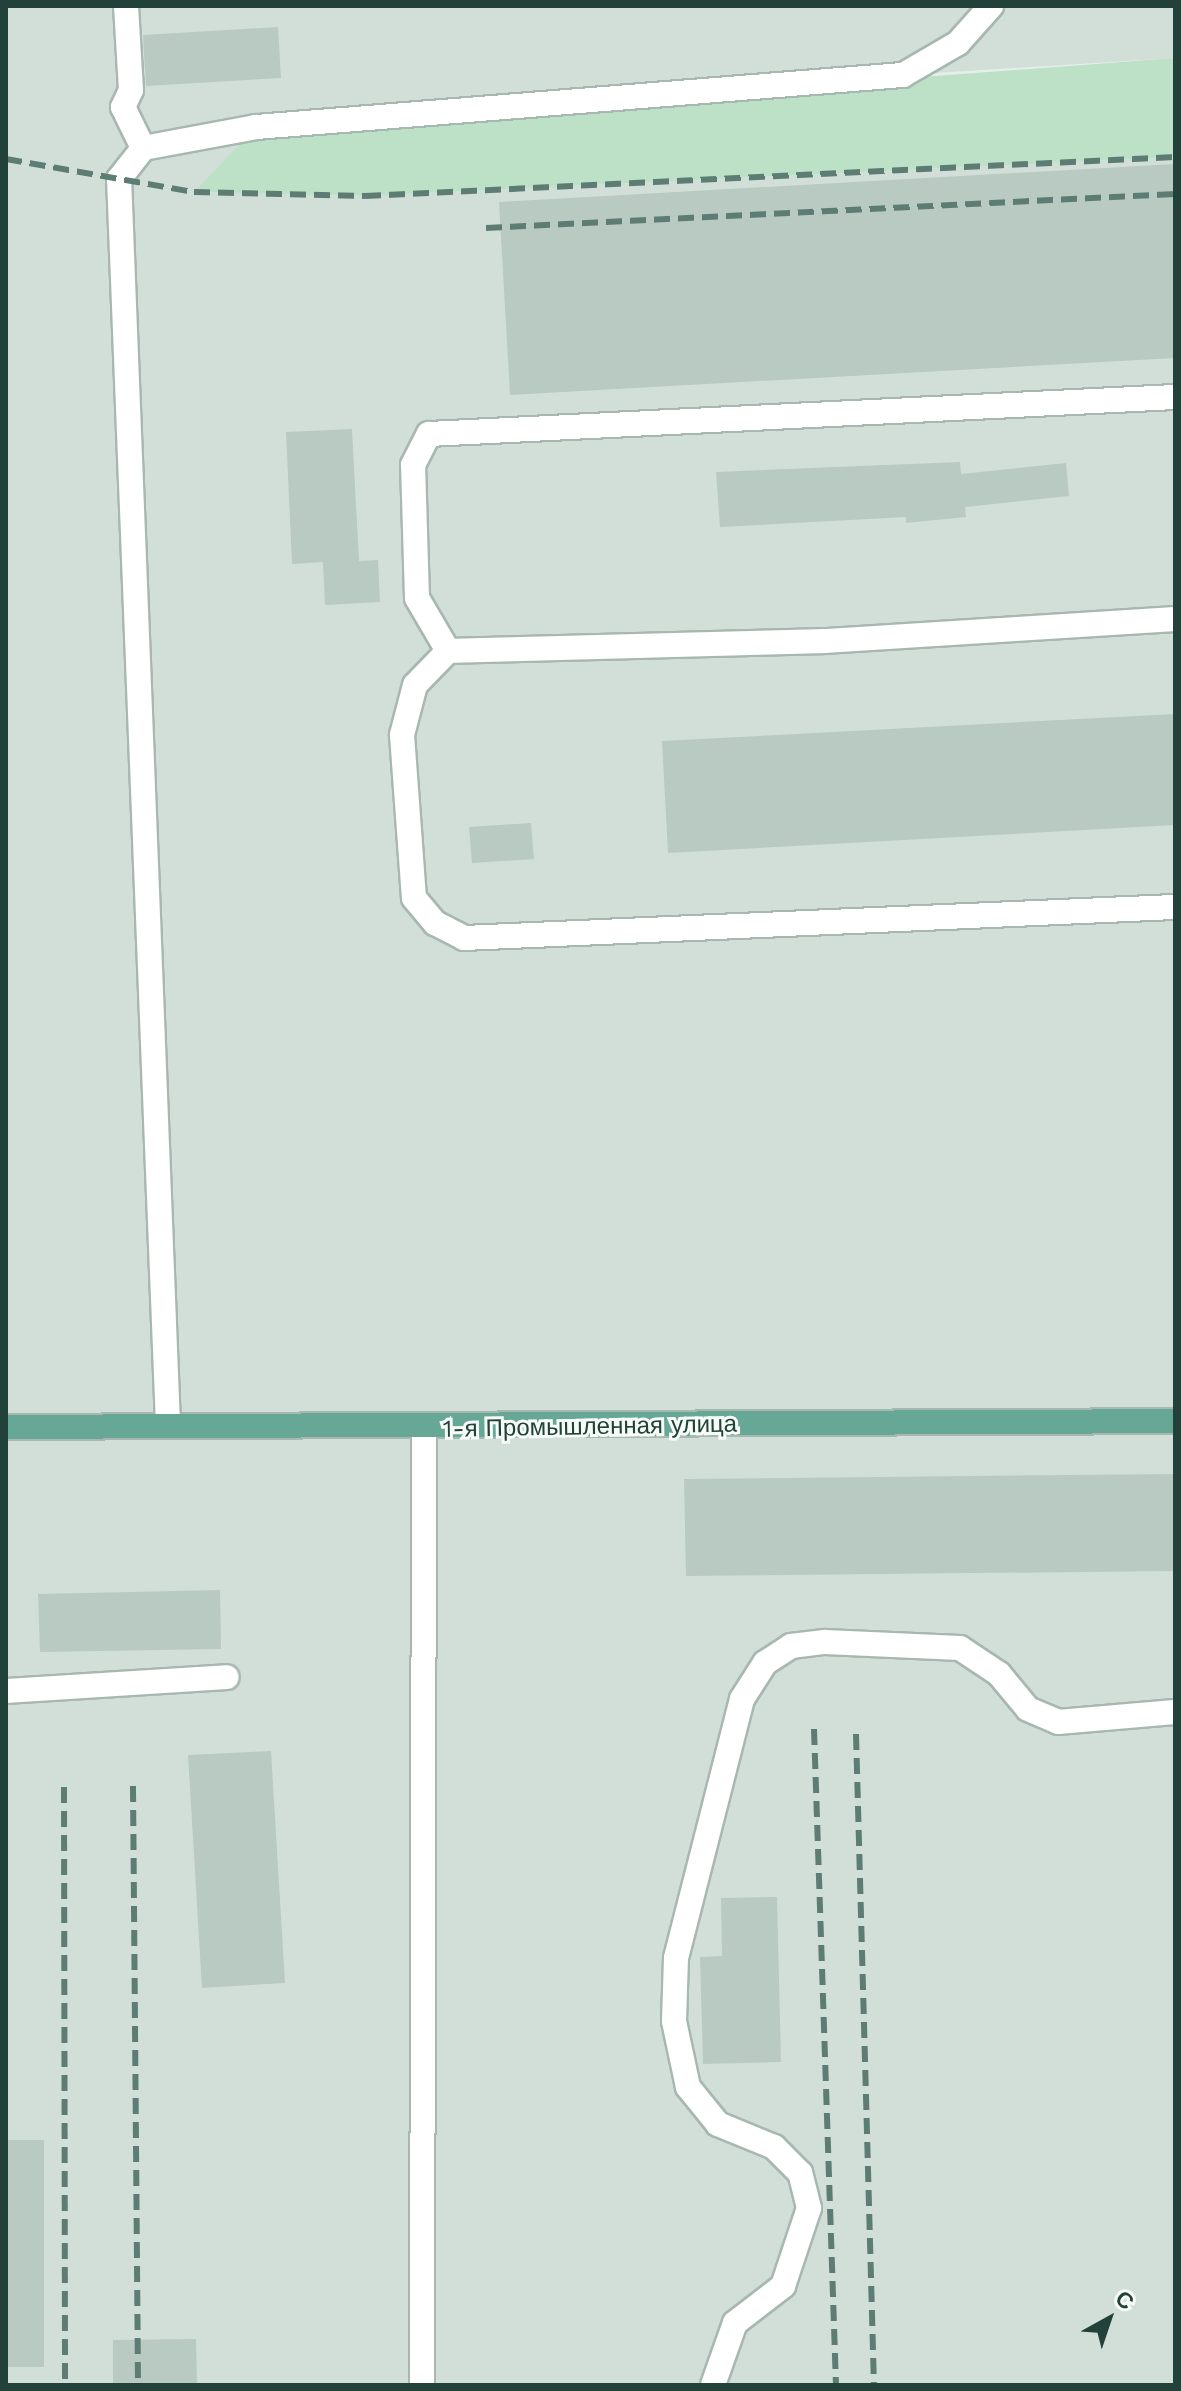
<!DOCTYPE html>
<meta charset="utf-8">
<style>
body{margin:0}
#map{position:relative;width:1181px;height:2391px;overflow:hidden;background:#e5efea;font-family:"Work Sans",sans-serif}
div>[style]{position:absolute}
.built>*{inset:0;background:#d2dfd9}
.green>*{inset:0;background:#bce1c6}
.building>*{inset:0;background:#b9cac3}
.roads{filter:drop-shadow(2px 0 #a7b8b1) drop-shadow(-2px 0 #a7b8b1) drop-shadow(0 2px #a7b8b1) drop-shadow(0 -2px #a7b8b1)}
.minor>*{height:24px;margin:-12px;padding:0 12px;transform-origin:12px;border-radius:12px;background:#fff}
.major>*{height:24px;margin:-12px;padding:0 12px;transform-origin:12px;border-radius:12px;background:#66a796}
.rail>*{height:6px;margin-top:-3px;transform-origin:0;background:repeating-linear-gradient(90deg,#5d7d74 0 16px,transparent 0 24px)}
span{translate:-50% -50%;white-space:nowrap;text-align:center;line-height:1.15;-webkit-text-stroke:6px #f6fbf8;paint-order:stroke}
.street-label{font-size:24px;color:#224239}
.frame{position:absolute;inset:0;border:8px solid #224239;pointer-events:none}
.north{position:absolute;left:1069px;top:2279px;width:80px;height:80px;-webkit-text-stroke:6px #f6fbf8;paint-order:stroke;rotate:40deg;font-size:22px;font-weight:700;line-height:32px;text-align:center;color:#224239}
.north::after{content:'';display:block;margin:auto;width:28px;height:36px;background:#224239;clip-path:polygon(50% 0,100% 100%,50% 72%,0 100%)}
</style>
<div id="map">
<div class="built">
<div style="clip-path:polygon(6px 6px,1175px 6px,1175px 58px,903px 75px,195px 192px,365px 196px,1175px 157px,1175px 2385px,6px 2385px)"></div>
</div>
<div class="green">
<div style="clip-path:polygon(1175px 58px,1175px 157px,365px 196px,194px 192px,256px 127px)"></div>
</div>
<div class="building">
<div style="clip-path:polygon(278px 27px,281px 78px,146px 86px,143px 35px)"></div>
<div style="clip-path:polygon(1175px 164px,1175px 358px,510px 395px,499px 202px)"></div>
<div style="clip-path:polygon(352px 429px,359px 561px,378px 560px,380px 602px,325px 605px,323px 562px,292px 564px,286px 432px)"></div>
<div style="clip-path:polygon(960px 462px,961px 474px,1066px 463px,1069px 496px,965px 507px,966px 517px,906px 523px,906px 517px,720px 527px,716px 472px)"></div>
<div style="clip-path:polygon(1175px 714px,1175px 825px,668px 853px,662px 741px)"></div>
<div style="clip-path:polygon(531px 823px,534px 859px,472px 863px,469px 827px)"></div>
<div style="clip-path:polygon(1175px 1474px,1175px 1571px,686px 1576px,684px 1479px)"></div>
<div style="clip-path:polygon(220px 1590px,221px 1649px,40px 1652px,38px 1594px)"></div>
<div style="clip-path:polygon(271px 1751px,285px 1983px,202px 1988px,188px 1755px)"></div>
<div style="clip-path:polygon(777px 1897px,781px 2062px,703px 2064px,700px 1957px,722px 1956px,721px 1898px)"></div>
<div style="clip-path:polygon(6px 2140px,44px 2140px,44px 2367px,6px 2367px)"></div>
<div style="clip-path:polygon(196px 2339px,197px 2385px,113px 2385px,113px 2340px)"></div>
</div>
<div class="roads">
<div class="minor">
<div style="left:126px;top:6px;width:84px;rotate:86.6deg"></div>
<div style="left:131px;top:90px;width:19px;rotate:115deg"></div>
<div style="left:123px;top:107px;width:46px;rotate:64deg"></div>
<div style="left:1175px;top:619px;width:352px;rotate:176.4deg"></div>
<div style="left:824px;top:641px;width:376px;rotate:178.5deg"></div>
<div style="left:448px;top:651px;width:47px;rotate:134.1deg"></div>
<div style="left:415px;top:685px;width:52px;rotate:104.6deg"></div>
<div style="left:402px;top:735px;width:163px;rotate:85.8deg"></div>
<div style="left:414px;top:898px;width:33px;rotate:50deg"></div>
<div style="left:435px;top:923px;width:33px;rotate:27deg"></div>
<div style="left:464px;top:938px;width:712px;rotate:-2.5deg"></div>
<div style="left:448px;top:651px;width:61px;rotate:-120.3deg"></div>
<div style="left:417px;top:598px;width:133px;rotate:-91.7deg"></div>
<div style="left:413px;top:465px;width:35px;rotate:-63deg"></div>
<div style="left:429px;top:434px;width:747px;rotate:-2.84deg"></div>
<div style="left:168px;top:1425px;width:1247px;rotate:-92.25deg"></div>
<div style="left:119px;top:179px;width:39px;rotate:-52deg"></div>
<div style="left:143px;top:148px;width:115px;rotate:-10.5deg"></div>
<div style="left:256px;top:127px;width:649px;rotate:-4.6deg"></div>
<div style="left:903px;top:75px;width:64px;rotate:-30.2deg"></div>
<div style="left:958px;top:43px;width:50px;rotate:-48.3deg"></div>
<div style="left:6px;top:1691px;width:221px;rotate:-3.6deg"></div>
<div style="left:422px;top:2385px;width:956px;rotate:-89.88deg"></div>
<div style="left:713px;top:2385px;width:66px;rotate:-70.5deg"></div>
<div style="left:735px;top:2323px;width:61px;rotate:-37.6deg"></div>
<div style="left:783px;top:2286px;width:82px;rotate:-71.6deg"></div>
<div style="left:809px;top:2208px;width:36px;rotate:-104deg"></div>
<div style="left:800px;top:2173px;width:37px;rotate:-135deg"></div>
<div style="left:774px;top:2147px;width:61px;rotate:-157.7deg"></div>
<div style="left:718px;top:2124px;width:48px;rotate:-129deg"></div>
<div style="left:688px;top:2087px;width:67px;rotate:-102deg"></div>
<div style="left:674px;top:2021px;width:63px;rotate:-88.2deg"></div>
<div style="left:676px;top:1958px;width:267px;rotate:-75.7deg"></div>
<div style="left:742px;top:1699px;width:43px;rotate:-57.4deg"></div>
<div style="left:765px;top:1663px;width:31px;rotate:-33deg"></div>
<div style="left:791px;top:1646px;width:34px;rotate:-7deg"></div>
<div style="left:825px;top:1642px;width:135px;rotate:2.5deg"></div>
<div style="left:960px;top:1648px;width:47px;rotate:33.7deg"></div>
<div style="left:999px;top:1674px;width:45px;rotate:50.4deg"></div>
<div style="left:1028px;top:1709px;width:33px;rotate:23deg"></div>
<div style="left:1058px;top:1722px;width:117px;rotate:-4.9deg"></div>
</div>
<div class="major">
<div style="left:6px;top:1427px;width:1169px;rotate:-0.29deg"></div>
</div>
</div>
<div class="rail">
<div style="left:6px;top:159px;width:191px;rotate:10deg"></div>
<div style="left:194px;top:192px;width:171px;rotate:1.3deg"></div>
<div style="left:365px;top:196px;width:811px;rotate:-2.76deg"></div>
<div style="left:486px;top:228px;width:690px;rotate:-2.83deg"></div>
<div style="left:814px;top:1729px;width:656px;rotate:88.08deg"></div>
<div style="left:856px;top:1734px;width:651px;rotate:88.42deg"></div>
<div style="left:133px;top:1786px;width:599px;rotate:89.52deg"></div>
<div style="left:64px;top:1787px;width:598px;rotate:89.9deg"></div>
</div>
<div class="street-label">
<span style="left:590px;top:1427px;rotate:-1deg">1-я Промышленная улица</span>
</div>
<div class="frame"></div>
<div class="north">С</div>
</div>
